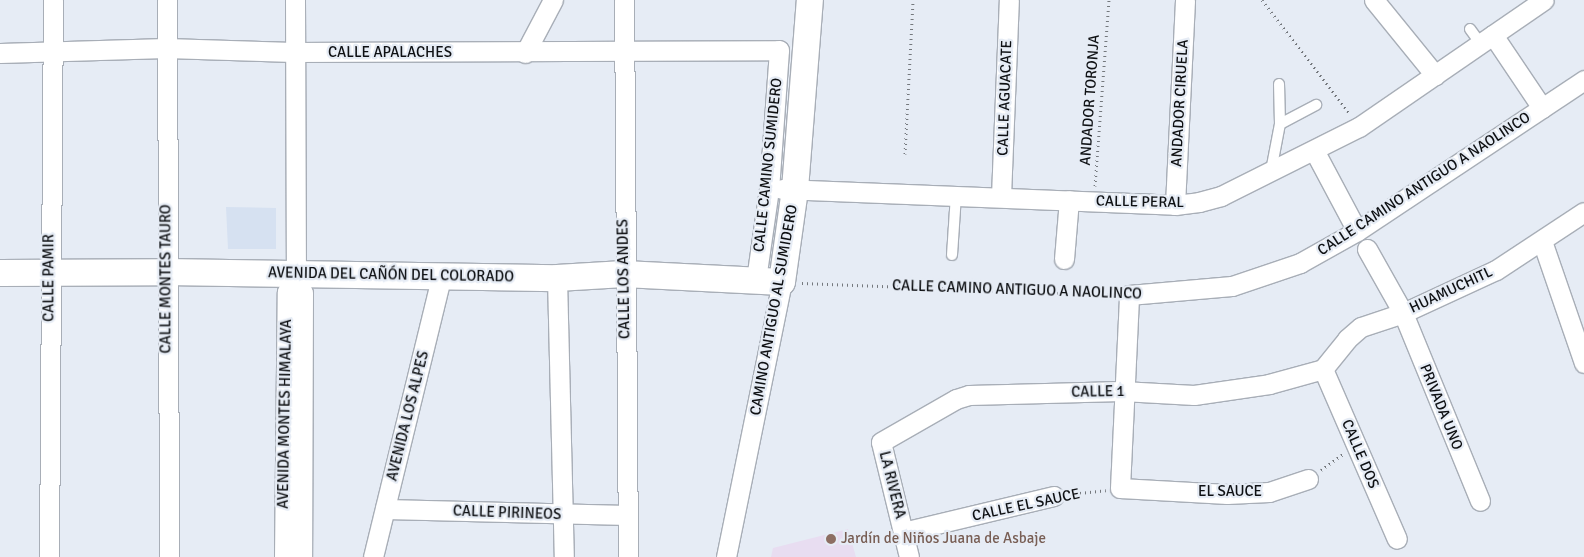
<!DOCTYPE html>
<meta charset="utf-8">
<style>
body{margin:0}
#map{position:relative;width:1584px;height:557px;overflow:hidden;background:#e6ecf5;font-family:Signika,sans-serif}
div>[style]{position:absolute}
.built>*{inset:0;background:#d6e1f1}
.education>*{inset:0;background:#e8ddf1}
.path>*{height:3px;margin-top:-1.5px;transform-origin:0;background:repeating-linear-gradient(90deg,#74787d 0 1px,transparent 0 5px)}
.roads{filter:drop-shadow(1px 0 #a8aeb7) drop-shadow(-1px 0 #a8aeb7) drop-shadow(0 1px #a8aeb7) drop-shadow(0 -1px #a8aeb7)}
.lane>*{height:10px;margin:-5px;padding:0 5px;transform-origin:5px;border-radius:5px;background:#fff}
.street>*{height:19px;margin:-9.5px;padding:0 9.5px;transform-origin:9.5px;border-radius:9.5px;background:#fff}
.secondary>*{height:26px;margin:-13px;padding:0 13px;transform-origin:13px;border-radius:13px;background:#fff}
.dots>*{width:14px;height:14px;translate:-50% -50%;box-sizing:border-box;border:2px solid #e6ecf5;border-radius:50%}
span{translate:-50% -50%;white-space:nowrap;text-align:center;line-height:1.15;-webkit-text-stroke:4.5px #e6ecf5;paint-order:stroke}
.street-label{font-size:15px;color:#0e1013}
.education-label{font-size:15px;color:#785e54}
.left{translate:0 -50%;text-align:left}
</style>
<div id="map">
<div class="built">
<div style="clip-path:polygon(226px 207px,276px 208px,276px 249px,228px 249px)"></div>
</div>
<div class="education">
<div style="clip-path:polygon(848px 529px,856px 557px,771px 557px,773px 548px)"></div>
</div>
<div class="path">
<div style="left:1262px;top:0;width:144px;rotate:52.3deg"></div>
<div style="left:905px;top:154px;width:154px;rotate:-87deg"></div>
<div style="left:1095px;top:186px;width:187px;rotate:-85.7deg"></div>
<div style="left:802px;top:283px;width:311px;rotate:2.2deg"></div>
<div style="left:1321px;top:470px;width:29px;rotate:-36deg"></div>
<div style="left:1070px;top:494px;width:36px;rotate:-6deg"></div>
</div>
<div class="roads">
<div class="lane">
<div style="left:1470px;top:29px;width:17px;rotate:54deg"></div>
<div style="left:1280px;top:124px;width:41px;rotate:-27.8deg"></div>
<div style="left:1271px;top:171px;width:48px;rotate:-79.2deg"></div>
<div style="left:1280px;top:124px;width:40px;rotate:-91.4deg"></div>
<div style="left:952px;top:255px;width:60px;rotate:-86.2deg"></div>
</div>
<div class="street">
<div style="left:167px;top:0;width:557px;rotate:89.79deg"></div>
<div style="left:295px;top:0;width:273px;rotate:89.8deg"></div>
<div style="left:296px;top:273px;width:21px;rotate:71deg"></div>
<div style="left:303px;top:293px;width:264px;rotate:90.2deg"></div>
<div style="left:624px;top:0;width:557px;rotate:89.59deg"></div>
<div style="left:1374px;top:0;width:97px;rotate:50.9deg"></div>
<div style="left:1493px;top:35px;width:88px;rotate:56.1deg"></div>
<div style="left:0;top:53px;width:166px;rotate:-1.7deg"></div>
<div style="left:166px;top:48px;width:127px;rotate:1.8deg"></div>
<div style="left:293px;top:52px;width:486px;rotate:-0.2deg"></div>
<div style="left:779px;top:50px;width:139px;rotate:94.1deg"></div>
<div style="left:769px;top:189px;width:91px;rotate:98.2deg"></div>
<div style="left:525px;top:53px;width:60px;rotate:-62.2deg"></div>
<div style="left:1315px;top:152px;width:89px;rotate:62deg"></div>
<div style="left:782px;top:189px;width:393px;rotate:2.3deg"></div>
<div style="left:1175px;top:205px;width:24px;rotate:-7deg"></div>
<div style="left:1199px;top:202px;width:23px;rotate:-15deg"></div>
<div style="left:1221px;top:196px;width:154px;rotate:-26.6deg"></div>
<div style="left:1359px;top:127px;width:224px;rotate:-34.5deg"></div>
<div style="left:1001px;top:196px;width:196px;rotate:-87.7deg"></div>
<div style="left:1175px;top:205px;width:205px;rotate:-87.2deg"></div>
<div style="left:1542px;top:241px;width:129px;rotate:71deg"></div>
<div style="left:1367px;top:249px;width:73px;rotate:60.6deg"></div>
<div style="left:1403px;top:313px;width:203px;rotate:67.7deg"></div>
<div style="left:1064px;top:259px;width:59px;rotate:-85.2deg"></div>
<div style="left:557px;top:278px;width:279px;rotate:88.6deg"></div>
<div style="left:1323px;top:369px;width:38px;rotate:-51deg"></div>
<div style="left:1347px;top:339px;width:18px;rotate:-41deg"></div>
<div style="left:1361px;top:327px;width:44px;rotate:-18.4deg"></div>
<div style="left:1403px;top:313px;width:102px;rotate:-24.8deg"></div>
<div style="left:1496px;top:270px;width:105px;rotate:-33.4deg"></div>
<div style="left:1323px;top:369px;width:185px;rotate:66.5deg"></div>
<div style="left:1308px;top:479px;width:41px;rotate:161.6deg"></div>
<div style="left:1269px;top:492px;width:42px;rotate:177.3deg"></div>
<div style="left:1227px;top:494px;width:107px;rotate:-176.8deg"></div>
<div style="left:1120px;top:488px;width:193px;rotate:-87.3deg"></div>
<div style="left:1129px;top:295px;width:103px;rotate:-5deg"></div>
<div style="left:1232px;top:286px;width:72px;rotate:-18.7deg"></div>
<div style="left:1300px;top:263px;width:65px;rotate:-29.3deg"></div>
<div style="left:1357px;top:231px;width:273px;rotate:-33.6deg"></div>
<div style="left:385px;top:509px;width:243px;rotate:1.4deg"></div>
<div style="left:903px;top:532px;width:155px;rotate:-13.4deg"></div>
<div style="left:49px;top:557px;width:557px;rotate:-89.59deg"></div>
<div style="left:284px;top:557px;width:265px;rotate:-89.4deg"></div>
<div style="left:287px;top:292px;width:21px;rotate:-65deg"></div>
<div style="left:373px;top:557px;width:290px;rotate:-76.3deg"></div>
<div style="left:726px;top:557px;width:281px;rotate:-78.5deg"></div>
<div style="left:909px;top:557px;width:118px;rotate:-103.7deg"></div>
<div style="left:881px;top:442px;width:86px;rotate:-29.8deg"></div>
<div style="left:956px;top:399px;width:14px;rotate:-17deg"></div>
<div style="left:969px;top:395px;width:153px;rotate:-1.5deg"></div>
<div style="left:1122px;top:391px;width:72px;rotate:3.2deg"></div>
<div style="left:1194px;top:395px;width:76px;rotate:-8.3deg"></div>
<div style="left:1269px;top:384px;width:56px;rotate:-15.5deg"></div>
</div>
<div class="secondary">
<div style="left:0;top:273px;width:166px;rotate:-0.3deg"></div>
<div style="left:166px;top:272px;width:391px;rotate:0.9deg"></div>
<div style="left:557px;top:278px;width:67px;rotate:-3.4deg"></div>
<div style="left:624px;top:274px;width:158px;rotate:2.9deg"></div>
<div style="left:782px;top:282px;width:94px;rotate:-82deg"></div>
<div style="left:795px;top:189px;width:190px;rotate:-85.5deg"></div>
</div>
</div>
<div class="dots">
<div style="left:831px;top:539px;background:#8d6e63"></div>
</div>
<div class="street-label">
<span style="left:390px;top:53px">CALLE APALACHES</span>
<span style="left:1005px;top:98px;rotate:-88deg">CALLE AGUACATE</span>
<span style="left:1090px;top:100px;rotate:-86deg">ANDADOR TORONJA</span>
<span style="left:1180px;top:103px;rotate:-87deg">ANDADOR CIRUELA</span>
<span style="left:768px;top:165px;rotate:-84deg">CALLE CAMINO SUMIDERO</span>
<span style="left:1424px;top:184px;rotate:-33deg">CALLE CAMINO ANTIGUO A NAOLINCO</span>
<span style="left:1140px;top:202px;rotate:1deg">CALLE PERAL</span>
<span style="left:391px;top:275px;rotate:1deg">AVENIDA DEL CAÑÓN DEL COLORADO</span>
<span style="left:49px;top:278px;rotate:-90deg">CALLE PAMIR</span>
<span style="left:166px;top:279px;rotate:-90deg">CALLE MONTES TAURO</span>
<span style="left:624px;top:279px;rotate:-91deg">CALLE LOS ANDES</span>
<span style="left:1017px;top:290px;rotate:2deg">CALLE CAMINO ANTIGUO A NAOLINCO</span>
<span style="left:1451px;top:290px;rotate:-25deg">HUAMUCHITL</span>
<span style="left:774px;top:310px;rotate:-80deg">CAMINO ANTIGUO AL SUMIDERO</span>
<span style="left:1098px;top:392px;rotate:-1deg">CALLE 1</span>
<span style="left:1441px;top:407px;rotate:68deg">PRIVADA UNO</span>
<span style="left:285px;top:414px;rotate:-89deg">AVENIDA MONTES HIMALAYA</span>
<span style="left:408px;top:416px;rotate:-76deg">AVENIDA LOS ALPES</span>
<span style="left:1360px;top:454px;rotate:67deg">CALLE DOS</span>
<span style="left:892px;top:485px;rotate:76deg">LA RIVERA</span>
<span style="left:1230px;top:492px">EL SAUCE</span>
<span style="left:1026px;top:505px;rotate:-12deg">CALLE EL SAUCE</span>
<span style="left:507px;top:513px;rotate:2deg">CALLE PIRINEOS</span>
</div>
<div class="education-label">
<span class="left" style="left:841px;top:539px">Jardín de Niños Juana de Asbaje</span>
</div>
</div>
